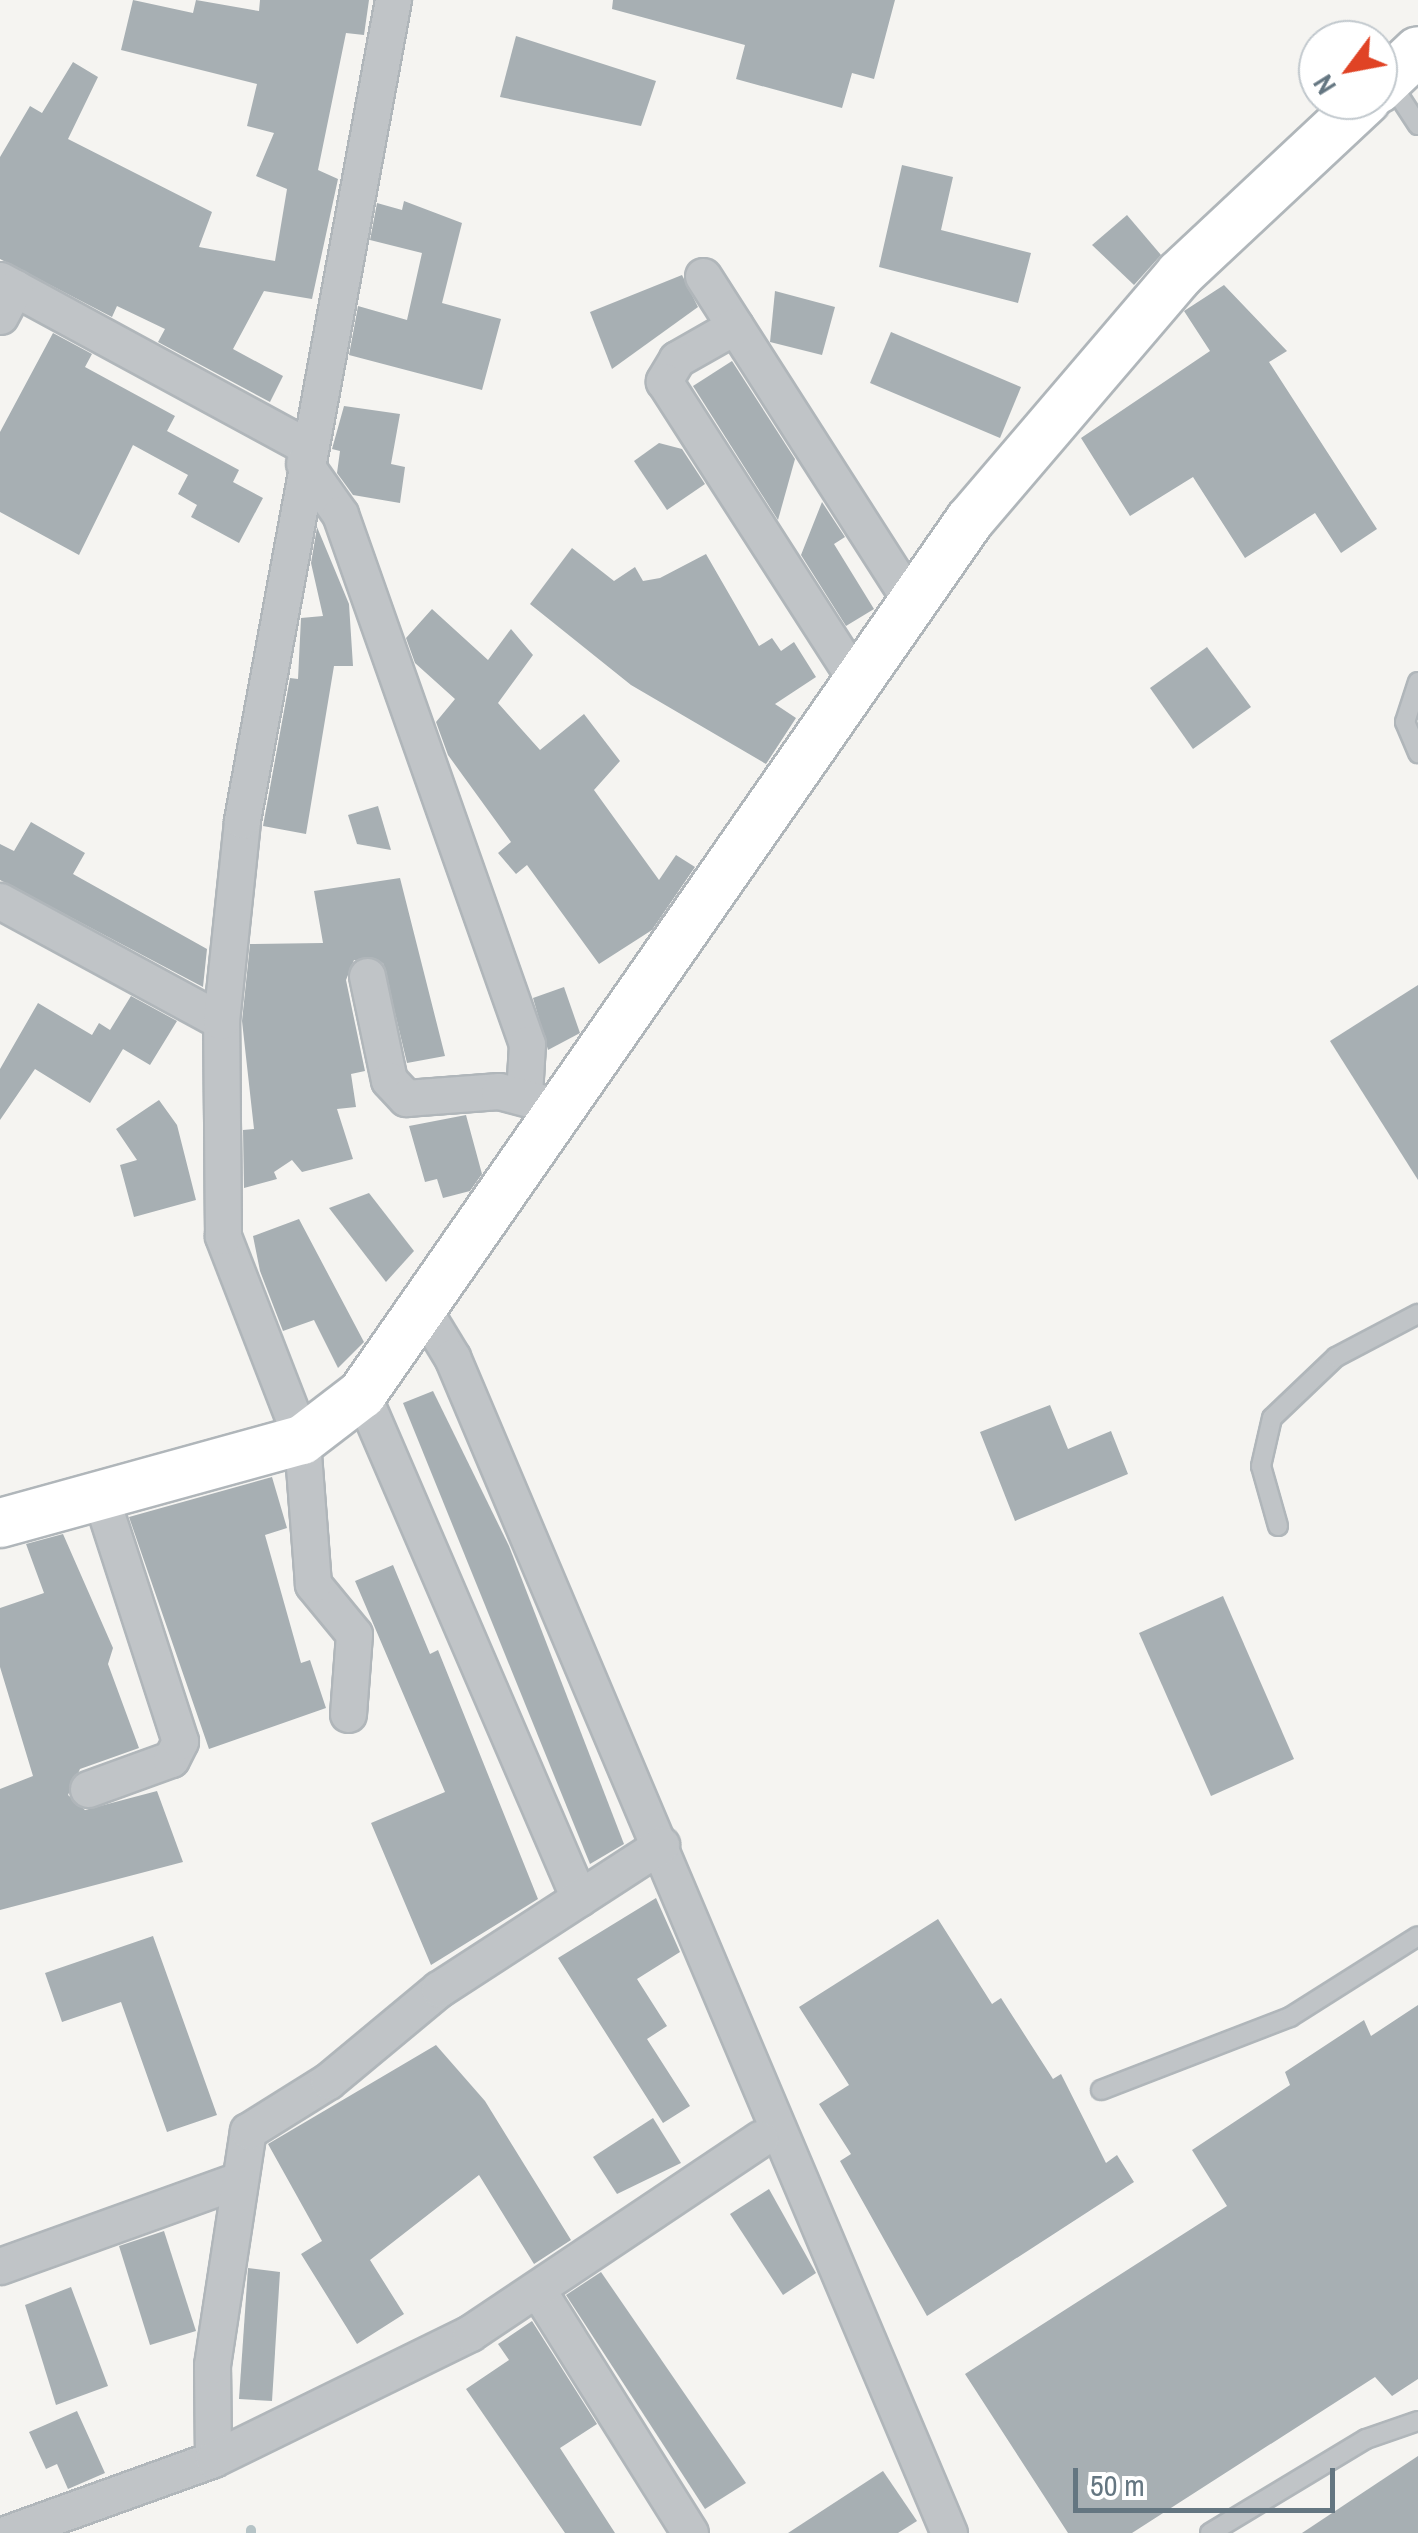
<!DOCTYPE html>
<style>
body{margin:0}
#map{position:relative;width:1418px;height:2533px;overflow:hidden;background:#f5f4f1;font-family:"Archivo Narrow",sans-serif}
div>[style]{position:absolute}
.stream>*{height:10px;margin:-5px;padding:0 5px;transform-origin:5px;border-radius:5px;background:#b5c3c6}
.building>*{inset:0;background:#a7afb3}
.roads{filter:drop-shadow(2px 0 #b0b6ba) drop-shadow(-2px 0 #b0b6ba) drop-shadow(0 2px #b0b6ba) drop-shadow(0 -2px #b0b6ba)}
.lane>*{height:18px;margin:-9px;padding:0 9px;transform-origin:9px;border-radius:9px;background:#c0c4c7}
.street>*{height:35px;margin:-17.5px;padding:0 17.5px;transform-origin:17.5px;border-radius:17.5px;background:#c0c4c7}
.secondary>*{height:48px;margin:-24px;padding:0 24px;transform-origin:24px;border-radius:24px;background:#fff}
span{translate:-50% -50%;white-space:nowrap;text-align:center;line-height:1.15;-webkit-text-stroke:10px #fff;paint-order:stroke}
.north{position:absolute;left:1298px;top:20px;width:100px;height:100px;box-sizing:border-box;background:#fff;border:2px solid #c1c8cd;border-radius:50%;rotate:238deg;font-size:28px;font-weight:700;line-height:40px;text-align:center;color:#647681}
.north::after{content:'';display:block;margin:auto;width:35px;height:45px;background:#e04325;clip-path:polygon(50% 0,100% 100%,50% 72%,0 100%)}
.scale{position:absolute;left:1073px;top:2468px;width:262px;height:45px;box-sizing:border-box;border:5px solid #647681;border-top:0;padding-left:12px;font-size:30px;line-height:35px;white-space:nowrap;color:#647681;-webkit-text-stroke:8px #fff;paint-order:stroke}
</style>
<div id="map">
<div class="stream">
<div style="left:251px;top:2530px;width:3px;rotate:90deg"></div>
</div>
<div class="building">
<div style="clip-path:polygon(133px 0,193px 13px,196px 0,259px 11px,260px 0,369px 0,364px 35px,346px 33px,318px 170px,338px 179px,312px 299px,264px 291px,233px 349px,283px 376px,270px 402px,158px 342px,165px 329px,117px 306px,112px 317px,0 259px,0 157px,30px 106px,42px 113px,73px 62px,98px 77px,68px 139px,212px 212px,199px 247px,275px 261px,287px 189px,256px 176px,274px 133px,247px 126px,257px 84px,121px 50px)"></div>
<div style="clip-path:polygon(613px 0,895px 0,874px 79px,852px 73px,842px 108px,736px 79px,745px 45px,612px 9px)"></div>
<div style="clip-path:polygon(516px 36px,656px 81px,641px 126px,500px 97px)"></div>
<div style="clip-path:polygon(902px 165px,953px 177px,941px 230px,1031px 253px,1018px 303px,879px 267px)"></div>
<div style="clip-path:polygon(404px 201px,462px 223px,442px 303px,501px 319px,482px 390px,349px 355px,358px 306px,407px 320px,422px 253px,370px 240px,377px 203px,402px 210px)"></div>
<div style="clip-path:polygon(1127px 215px,1161px 255px,1134px 285px,1092px 245px)"></div>
<div style="clip-path:polygon(682px 275px,698px 307px,612px 369px,590px 312px)"></div>
<div style="clip-path:polygon(1224px 285px,1287px 351px,1269px 362px,1377px 529px,1341px 553px,1315px 513px,1245px 558px,1193px 477px,1130px 516px,1081px 438px,1210px 351px,1184px 311px)"></div>
<div style="clip-path:polygon(775px 291px,835px 307px,822px 355px,770px 342px)"></div>
<div style="clip-path:polygon(891px 332px,1021px 387px,1000px 438px,870px 383px)"></div>
<div style="clip-path:polygon(53px 333px,92px 354px,85px 367px,175px 416px,167px 431px,239px 470px,233px 482px,263px 498px,239px 543px,191px 517px,197px 505px,178px 494px,188px 475px,133px 445px,79px 555px,0 512px,0 432px)"></div>
<div style="clip-path:polygon(732px 361px,795px 459px,778px 520px,693px 386px)"></div>
<div style="clip-path:polygon(344px 406px,400px 414px,391px 464px,405px 467px,400px 503px,353px 495px,337px 473px,340px 451px,332px 449px)"></div>
<div style="clip-path:polygon(659px 443px,682px 449px,705px 484px,667px 510px,634px 461px)"></div>
<div style="clip-path:polygon(822px 502px,845px 537px,834px 544px,874px 609px,846px 626px,801px 555px)"></div>
<div style="clip-path:polygon(317px 527px,349px 604px,353px 666px,334px 666px,306px 834px,263px 826px,290px 678px,298px 679px,301px 618px,323px 616px,311px 563px)"></div>
<div style="clip-path:polygon(572px 548px,614px 581px,635px 567px,643px 581px,660px 578px,706px 554px,759px 646px,772px 638px,781px 651px,794px 642px,816px 677px,775px 704px,796px 718px,766px 764px,631px 685px,530px 604px)"></div>
<div style="clip-path:polygon(432px 609px,488px 660px,511px 629px,533px 655px,498px 703px,540px 750px,584px 714px,620px 761px,594px 790px,659px 880px,676px 855px,695px 867px,652px 930px,599px 964px,527px 865px,516px 874px,498px 853px,511px 842px,448px 755px,436px 722px,455px 699px,415px 663px,406px 638px)"></div>
<div style="clip-path:polygon(1207px 647px,1251px 707px,1193px 749px,1150px 688px)"></div>
<div style="clip-path:polygon(378px 806px,391px 850px,357px 844px,348px 815px)"></div>
<div style="clip-path:polygon(31px 822px,85px 853px,73px 874px,207px 949px,203px 987px,0 880px,0 844px,14px 851px)"></div>
<div style="clip-path:polygon(400px 878px,445px 1056px,407px 1063px,383px 963px,354px 960px,346px 980px,365px 1071px,351px 1074px,356px 1107px,337px 1109px,353px 1159px,302px 1172px,292px 1160px,274px 1172px,277px 1179px,244px 1188px,243px 1130px,254px 1129px,242px 1021px,250px 944px,323px 943px,314px 891px)"></div>
<div style="clip-path:polygon(1418px 985px,1418px 1180px,1330px 1041px)"></div>
<div style="clip-path:polygon(564px 987px,580px 1033px,548px 1050px,533px 998px)"></div>
<div style="clip-path:polygon(131px 996px,177px 1021px,150px 1065px,123px 1049px,90px 1103px,35px 1069px,0 1120px,0 1069px,38px 1003px,92px 1035px,99px 1023px,110px 1030px)"></div>
<div style="clip-path:polygon(159px 1100px,177px 1125px,196px 1200px,134px 1217px,120px 1165px,137px 1160px,116px 1129px)"></div>
<div style="clip-path:polygon(466px 1115px,482px 1174px,470px 1191px,443px 1198px,437px 1179px,425px 1182px,409px 1126px)"></div>
<div style="clip-path:polygon(369px 1193px,414px 1251px,386px 1282px,329px 1208px)"></div>
<div style="clip-path:polygon(299px 1219px,364px 1342px,338px 1368px,314px 1320px,283px 1331px,260px 1271px,253px 1236px)"></div>
<div style="clip-path:polygon(433px 1391px,509px 1546px,624px 1844px,590px 1864px,403px 1403px)"></div>
<div style="clip-path:polygon(1050px 1405px,1068px 1449px,1111px 1431px,1128px 1474px,1015px 1521px,980px 1432px)"></div>
<div style="clip-path:polygon(272px 1477px,287px 1528px,265px 1535px,301px 1663px,310px 1660px,326px 1708px,209px 1749px,129px 1517px)"></div>
<div style="clip-path:polygon(63px 1534px,113px 1648px,108px 1664px,139px 1748px,80px 1769px,68px 1795px,85px 1810px,157px 1791px,183px 1862px,0 1910px,0 1789px,33px 1776px,0 1667px,0 1608px,44px 1593px,26px 1544px)"></div>
<div style="clip-path:polygon(393px 1565px,430px 1654px,438px 1650px,538px 1899px,431px 1965px,371px 1823px,445px 1792px,355px 1581px)"></div>
<div style="clip-path:polygon(1223px 1596px,1294px 1759px,1211px 1796px,1139px 1633px)"></div>
<div style="clip-path:polygon(656px 1898px,680px 1952px,637px 1979px,667px 2026px,647px 2039px,690px 2106px,663px 2123px,558px 1958px)"></div>
<div style="clip-path:polygon(938px 1919px,992px 2004px,1001px 1998px,1053px 2079px,1061px 2074px,1106px 2163px,1117px 2155px,1134px 2182px,927px 2316px,840px 2161px,851px 2154px,819px 2104px,849px 2085px,799px 2007px)"></div>
<div style="clip-path:polygon(153px 1936px,217px 2115px,167px 2132px,121px 2002px,62px 2022px,45px 1973px)"></div>
<div style="clip-path:polygon(1418px 2005px,1418px 2379px,1392px 2396px,1375px 2377px,1132px 2533px,1068px 2533px,965px 2374px,1227px 2206px,1192px 2150px,1290px 2085px,1285px 2072px,1364px 2020px,1371px 2036px)"></div>
<div style="clip-path:polygon(436px 2045px,485px 2101px,571px 2240px,534px 2264px,479px 2175px,370px 2260px,404px 2314px,357px 2344px,301px 2254px,322px 2241px,268px 2144px)"></div>
<div style="clip-path:polygon(653px 2118px,681px 2163px,617px 2194px,593px 2157px)"></div>
<div style="clip-path:polygon(769px 2189px,816px 2273px,783px 2295px,730px 2214px)"></div>
<div style="clip-path:polygon(164px 2231px,196px 2331px,150px 2345px,119px 2246px)"></div>
<div style="clip-path:polygon(248px 2268px,280px 2272px,272px 2401px,239px 2399px)"></div>
<div style="clip-path:polygon(601px 2272px,746px 2483px,705px 2509px,566px 2295px)"></div>
<div style="clip-path:polygon(71px 2287px,108px 2386px,56px 2405px,25px 2305px)"></div>
<div style="clip-path:polygon(532px 2321px,597px 2424px,560px 2448px,615px 2533px,565px 2533px,466px 2389px,509px 2360px,498px 2344px)"></div>
<div style="clip-path:polygon(77px 2411px,105px 2473px,68px 2489px,57px 2464px,46px 2469px,29px 2432px)"></div>
<div style="clip-path:polygon(1418px 2456px,1418px 2533px,1302px 2533px)"></div>
<div style="clip-path:polygon(883px 2471px,917px 2521px,898px 2533px,788px 2533px)"></div>
</div>
<div class="roads">
<div class="lane">
<div style="left:1388px;top:79px;width:55px;rotate:56.9deg"></div>
<div style="left:1418px;top:682px;width:42px;rotate:108deg"></div>
<div style="left:1405px;top:722px;width:34px;rotate:67deg"></div>
<div style="left:1278px;top:1526px;width:62px;rotate:-105.8deg"></div>
<div style="left:1261px;top:1466px;width:49px;rotate:-77.1deg"></div>
<div style="left:1272px;top:1418px;width:88px;rotate:-43.6deg"></div>
<div style="left:1336px;top:1357px;width:93px;rotate:-27.7deg"></div>
<div style="left:1101px;top:2090px;width:203px;rotate:-21.1deg"></div>
<div style="left:1290px;top:2017px;width:151px;rotate:-32.3deg"></div>
<div style="left:1210px;top:2533px;width:182px;rotate:-31.1deg"></div>
<div style="left:1366px;top:2439px;width:55px;rotate:-19.1deg"></div>
</div>
<div class="street">
<div style="left:703px;top:276px;width:384px;rotate:57.4deg"></div>
<div style="left:0;top:280px;width:348px;rotate:28.5deg"></div>
<div style="left:0;top:316px;width:32px;rotate:-62deg"></div>
<div style="left:735px;top:326px;width:67px;rotate:150.4deg"></div>
<div style="left:677px;top:359px;width:26px;rotate:121deg"></div>
<div style="left:664px;top:381px;width:354px;rotate:57.3deg"></div>
<div style="left:304px;top:463px;width:62px;rotate:54.8deg"></div>
<div style="left:340px;top:514px;width:562px;rotate:70.57deg"></div>
<div style="left:527px;top:1044px;width:50px;rotate:93.4deg"></div>
<div style="left:0;top:901px;width:251px;rotate:28.5deg"></div>
<div style="left:367px;top:976px;width:106px;rotate:78.1deg"></div>
<div style="left:389px;top:1080px;width:25px;rotate:47deg"></div>
<div style="left:406px;top:1098px;width:93px;rotate:-4.3deg"></div>
<div style="left:499px;top:1091px;width:47px;rotate:14.9deg"></div>
<div style="left:424px;top:1311px;width:54px;rotate:58.7deg"></div>
<div style="left:452px;top:1357px;width:1277px;rotate:67.09deg"></div>
<div style="left:362px;top:1394px;width:549px;rotate:66.71deg"></div>
<div style="left:348px;top:1714px;width:80px;rotate:-85.7deg"></div>
<div style="left:354px;top:1634px;width:65px;rotate:-129.4deg"></div>
<div style="left:313px;top:1584px;width:144px;rotate:-94.4deg"></div>
<div style="left:302px;top:1440px;width:219px;rotate:-111.2deg"></div>
<div style="left:223px;top:1236px;width:215px;rotate:-90.5deg"></div>
<div style="left:221px;top:1021px;width:202px;rotate:-84deg"></div>
<div style="left:242px;top:820px;width:834px;rotate:-79.57deg"></div>
<div style="left:88px;top:1789px;width:88px;rotate:-19.9deg"></div>
<div style="left:171px;top:1759px;width:20px;rotate:-63deg"></div>
<div style="left:180px;top:1741px;width:262px;rotate:-108deg"></div>
<div style="left:0;top:2266px;width:251px;rotate:-19.8deg"></div>
<div style="left:539px;top:2292px;width:284px;rotate:57.9deg"></div>
<div style="left:213px;top:2459px;width:94px;rotate:-90.6deg"></div>
<div style="left:212px;top:2365px;width:237px;rotate:-81.3deg"></div>
<div style="left:248px;top:2131px;width:94px;rotate:-32deg"></div>
<div style="left:328px;top:2081px;width:144px;rotate:-39.7deg"></div>
<div style="left:439px;top:1989px;width:265px;rotate:-33deg"></div>
<div style="left:8px;top:2533px;width:218px;rotate:-19.8deg"></div>
<div style="left:213px;top:2459px;width:286px;rotate:-26.1deg"></div>
<div style="left:470px;top:2333px;width:349px;rotate:-33.8deg"></div>
</div>
<div class="secondary">
<div style="left:1378px;top:89px;width:55px;rotate:-43.5deg"></div>
<div style="left:0;top:1523px;width:313px;rotate:-15.4deg"></div>
<div style="left:302px;top:1440px;width:76px;rotate:-37.5deg"></div>
<div style="left:362px;top:1394px;width:1065px;rotate:-55.18deg"></div>
<div style="left:970px;top:520px;width:323px;rotate:-49.5deg"></div>
<div style="left:1180px;top:274px;width:255px;rotate:-43.1deg"></div>
</div>
</div>
<div class="north">N</div>
<div class="scale">50 m</div>
</div>
